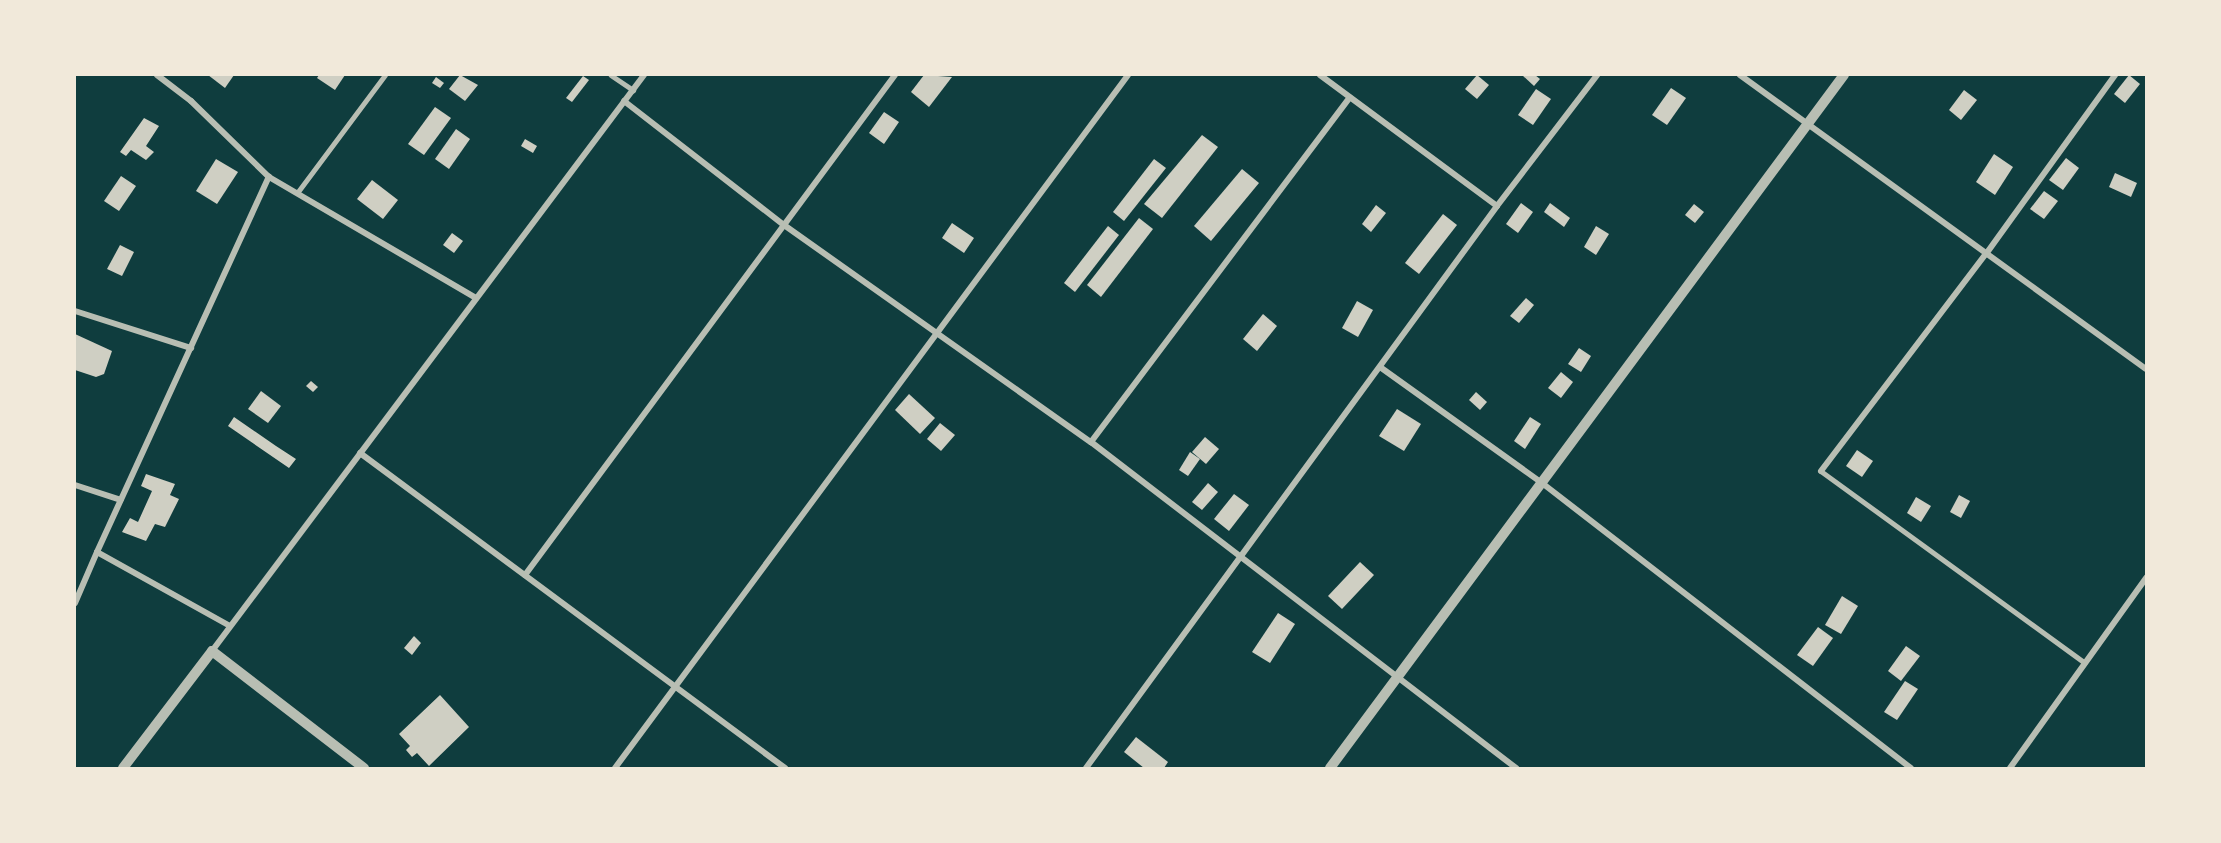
<!DOCTYPE html>
<style>
body{margin:0}
#map{position:relative;width:2221px;height:843px;overflow:hidden;background:#0f3d3e;font-family:Lato,sans-serif}
div>[style]{position:absolute}
.building>*{inset:0;background:#cfcfc3}
.service>*{height:4.5px;margin:-2.25px;padding:0 2.25px;transform-origin:2.25px;border-radius:2.25px;background:#b8beb3}
.minor>*{height:6px;margin:-3px;padding:0 3px;transform-origin:3px;border-radius:3px;background:#b8beb3}
.tertiary>*{height:10px;margin:-5px;padding:0 5px;transform-origin:5px;border-radius:5px;background:#b8beb3}
span{translate:-50% -50%;white-space:nowrap;text-align:center;line-height:1.15;-webkit-text-stroke:6px #f1e9da;paint-order:stroke}
.frame{position:absolute;inset:0;border:76px solid #f1e9da;pointer-events:none}
</style>
<div id="map">
<div class="building">
<div style="clip-path:polygon(208px 75px,234px 75px,225px 88px)"></div>
<div style="clip-path:polygon(319px 75px,345px 75px,335px 90px,317px 78px)"></div>
<div style="clip-path:polygon(460px 75px,478px 85px,465px 101px,449px 89px)"></div>
<div style="clip-path:polygon(924px 75px,952px 77px,929px 107px,911px 92px)"></div>
<div style="clip-path:polygon(1477px 75px,1489px 85px,1477px 99px,1465px 89px)"></div>
<div style="clip-path:polygon(1522px 75px,1535px 75px,1540px 79px,1534px 86px)"></div>
<div style="clip-path:polygon(2129px 75px,2140px 84px,2125px 103px,2114px 94px)"></div>
<div style="clip-path:polygon(583px 76px,589px 80px,572px 102px,566px 98px)"></div>
<div style="clip-path:polygon(436px 77px,444px 83px,440px 88px,432px 83px)"></div>
<div style="clip-path:polygon(1671px 88px,1686px 98px,1667px 125px,1652px 115px)"></div>
<div style="clip-path:polygon(1536px 89px,1551px 99px,1533px 125px,1518px 115px)"></div>
<div style="clip-path:polygon(1964px 90px,1977px 100px,1961px 120px,1949px 110px)"></div>
<div style="clip-path:polygon(435px 107px,451px 118px,424px 155px,408px 144px)"></div>
<div style="clip-path:polygon(884px 112px,899px 122px,884px 144px,869px 133px)"></div>
<div style="clip-path:polygon(144px 118px,159px 126px,146px 146px,154px 152px,146px 160px,131px 150px,126px 156px,120px 152px)"></div>
<div style="clip-path:polygon(456px 129px,470px 139px,449px 169px,435px 159px)"></div>
<div style="clip-path:polygon(1202px 135px,1218px 147px,1162px 218px,1144px 204px)"></div>
<div style="clip-path:polygon(525px 139px,537px 146px,533px 153px,521px 146px)"></div>
<div style="clip-path:polygon(1994px 154px,2013px 167px,1995px 195px,1976px 182px)"></div>
<div style="clip-path:polygon(2066px 158px,2079px 168px,2063px 190px,2049px 180px)"></div>
<div style="clip-path:polygon(216px 159px,238px 172px,217px 204px,196px 191px)"></div>
<div style="clip-path:polygon(1154px 159px,1166px 168px,1124px 221px,1113px 212px)"></div>
<div style="clip-path:polygon(1242px 169px,1259px 183px,1211px 241px,1194px 226px)"></div>
<div style="clip-path:polygon(2115px 173px,2137px 183px,2131px 197px,2109px 187px)"></div>
<div style="clip-path:polygon(121px 176px,136px 186px,119px 211px,104px 201px)"></div>
<div style="clip-path:polygon(372px 180px,398px 200px,383px 219px,357px 199px)"></div>
<div style="clip-path:polygon(2044px 191px,2058px 201px,2044px 219px,2030px 209px)"></div>
<div style="clip-path:polygon(1521px 203px,1533px 212px,1518px 233px,1506px 224px)"></div>
<div style="clip-path:polygon(1550px 203px,1570px 218px,1564px 227px,1544px 212px)"></div>
<div style="clip-path:polygon(1694px 204px,1704px 212px,1695px 223px,1685px 215px)"></div>
<div style="clip-path:polygon(1376px 205px,1386px 213px,1371px 232px,1362px 224px)"></div>
<div style="clip-path:polygon(1443px 214px,1457px 225px,1419px 274px,1405px 263px)"></div>
<div style="clip-path:polygon(1139px 218px,1153px 229px,1101px 297px,1087px 285px)"></div>
<div style="clip-path:polygon(952px 223px,974px 238px,964px 253px,942px 238px)"></div>
<div style="clip-path:polygon(1108px 226px,1119px 235px,1075px 292px,1064px 283px)"></div>
<div style="clip-path:polygon(1596px 226px,1609px 234px,1596px 255px,1584px 247px)"></div>
<div style="clip-path:polygon(452px 233px,463px 241px,454px 253px,443px 245px)"></div>
<div style="clip-path:polygon(120px 245px,134px 252px,122px 276px,107px 269px)"></div>
<div style="clip-path:polygon(1526px 298px,1534px 305px,1519px 323px,1510px 316px)"></div>
<div style="clip-path:polygon(1357px 301px,1373px 310px,1358px 337px,1342px 328px)"></div>
<div style="clip-path:polygon(1263px 314px,1277px 326px,1257px 351px,1243px 339px)"></div>
<div style="clip-path:polygon(75px 334px,112px 351px,104px 374px,96px 377px,75px 370px)"></div>
<div style="clip-path:polygon(1579px 348px,1591px 356px,1581px 372px,1568px 364px)"></div>
<div style="clip-path:polygon(1561px 372px,1573px 382px,1561px 398px,1548px 388px)"></div>
<div style="clip-path:polygon(311px 381px,318px 387px,313px 392px,306px 386px)"></div>
<div style="clip-path:polygon(261px 391px,281px 406px,268px 423px,248px 409px)"></div>
<div style="clip-path:polygon(1476px 392px,1487px 402px,1480px 410px,1469px 400px)"></div>
<div style="clip-path:polygon(909px 394px,935px 418px,920px 434px,895px 410px)"></div>
<div style="clip-path:polygon(1397px 409px,1421px 424px,1404px 451px,1379px 436px)"></div>
<div style="clip-path:polygon(234px 417px,276px 446px,296px 459px,289px 468px,228px 426px)"></div>
<div style="clip-path:polygon(1530px 417px,1541px 424px,1525px 449px,1514px 441px)"></div>
<div style="clip-path:polygon(940px 423px,955px 435px,941px 451px,927px 439px)"></div>
<div style="clip-path:polygon(1205px 437px,1219px 449px,1206px 464px,1192px 452px)"></div>
<div style="clip-path:polygon(1857px 450px,1873px 461px,1862px 477px,1846px 466px)"></div>
<div style="clip-path:polygon(1190px 452px,1200px 459px,1188px 476px,1179px 470px)"></div>
<div style="clip-path:polygon(146px 474px,175px 484px,170px 495px,179px 499px,165px 527px,155px 524px,146px 541px,122px 532px,130px 518px,138px 522px,152px 491px,141px 486px)"></div>
<div style="clip-path:polygon(1208px 483px,1218px 492px,1202px 510px,1192px 502px)"></div>
<div style="clip-path:polygon(1234px 494px,1249px 505px,1229px 531px,1214px 519px)"></div>
<div style="clip-path:polygon(1959px 495px,1970px 501px,1961px 518px,1950px 512px)"></div>
<div style="clip-path:polygon(1916px 497px,1931px 506px,1921px 522px,1907px 513px)"></div>
<div style="clip-path:polygon(1360px 562px,1374px 575px,1342px 609px,1328px 596px)"></div>
<div style="clip-path:polygon(1842px 596px,1858px 606px,1841px 634px,1825px 625px)"></div>
<div style="clip-path:polygon(1278px 613px,1295px 624px,1270px 663px,1252px 652px)"></div>
<div style="clip-path:polygon(1818px 627px,1833px 638px,1813px 666px,1797px 655px)"></div>
<div style="clip-path:polygon(414px 636px,421px 643px,412px 655px,404px 648px)"></div>
<div style="clip-path:polygon(1906px 646px,1920px 656px,1901px 681px,1888px 671px)"></div>
<div style="clip-path:polygon(1905px 681px,1918px 689px,1897px 720px,1884px 712px)"></div>
<div style="clip-path:polygon(440px 695px,469px 727px,429px 766px,417px 753px,412px 757px,406px 750px,410px 746px,399px 734px)"></div>
<div style="clip-path:polygon(1136px 737px,1168px 762px,1164px 768px,1144px 768px,1124px 752px)"></div>
</div>
<div class="service">
<div style="left:611px;top:75px;width:27px;rotate:34deg"></div>
<div style="left:297px;top:193px;width:147px;rotate:-53.3deg"></div>
<div style="left:1821px;top:471px;width:326px;rotate:36deg"></div>
</div>
<div class="minor">
<div style="left:157px;top:75px;width:43px;rotate:37.4deg"></div>
<div style="left:191px;top:101px;width:109px;rotate:44.3deg"></div>
<div style="left:269px;top:177px;width:240px;rotate:30.3deg"></div>
<div style="left:1320px;top:75px;width:220px;rotate:36.5deg"></div>
<div style="left:1740px;top:75px;width:501px;rotate:35.91deg"></div>
<div style="left:624px;top:101px;width:202px;rotate:37.8deg"></div>
<div style="left:784px;top:225px;width:376px;rotate:35.3deg"></div>
<div style="left:1091px;top:442px;width:536px;rotate:37.49deg"></div>
<div style="left:75px;top:311px;width:122px;rotate:17.7deg"></div>
<div style="left:1380px;top:367px;width:199px;rotate:35.6deg"></div>
<div style="left:1542px;top:483px;width:466px;rotate:37.7deg"></div>
<div style="left:1091px;top:442px;width:431px;rotate:-53.1deg"></div>
<div style="left:360px;top:453px;width:529px;rotate:36.54deg"></div>
<div style="left:1821px;top:471px;width:273px;rotate:-52.8deg"></div>
<div style="left:1986px;top:254px;width:221px;rotate:-54.2deg"></div>
<div style="left:75px;top:485px;width:48px;rotate:18.1deg"></div>
<div style="left:525px;top:575px;width:622px;rotate:-53.5deg"></div>
<div style="left:75px;top:603px;width:56px;rotate:-66.7deg"></div>
<div style="left:230px;top:626px;width:152px;rotate:-150.9deg"></div>
<div style="left:97px;top:552px;width:413px;rotate:-65.4deg"></div>
<div style="left:212px;top:651px;width:720px;rotate:-53.13deg"></div>
<div style="left:615px;top:768px;width:862px;rotate:-53.49deg"></div>
<div style="left:1086px;top:768px;width:696px;rotate:-53.82deg"></div>
<div style="left:1497px;top:206px;width:165px;rotate:-52.6deg"></div>
<div style="left:2010px;top:768px;width:234px;rotate:-54.4deg"></div>
</div>
<div class="tertiary">
<div style="left:123px;top:768px;width:147px;rotate:-52.7deg"></div>
<div style="left:212px;top:651px;width:192px;rotate:37.6deg"></div>
<div style="left:1330px;top:768px;width:863px;rotate:-53.44deg"></div>
</div>
<div class="frame"></div>
</div>
